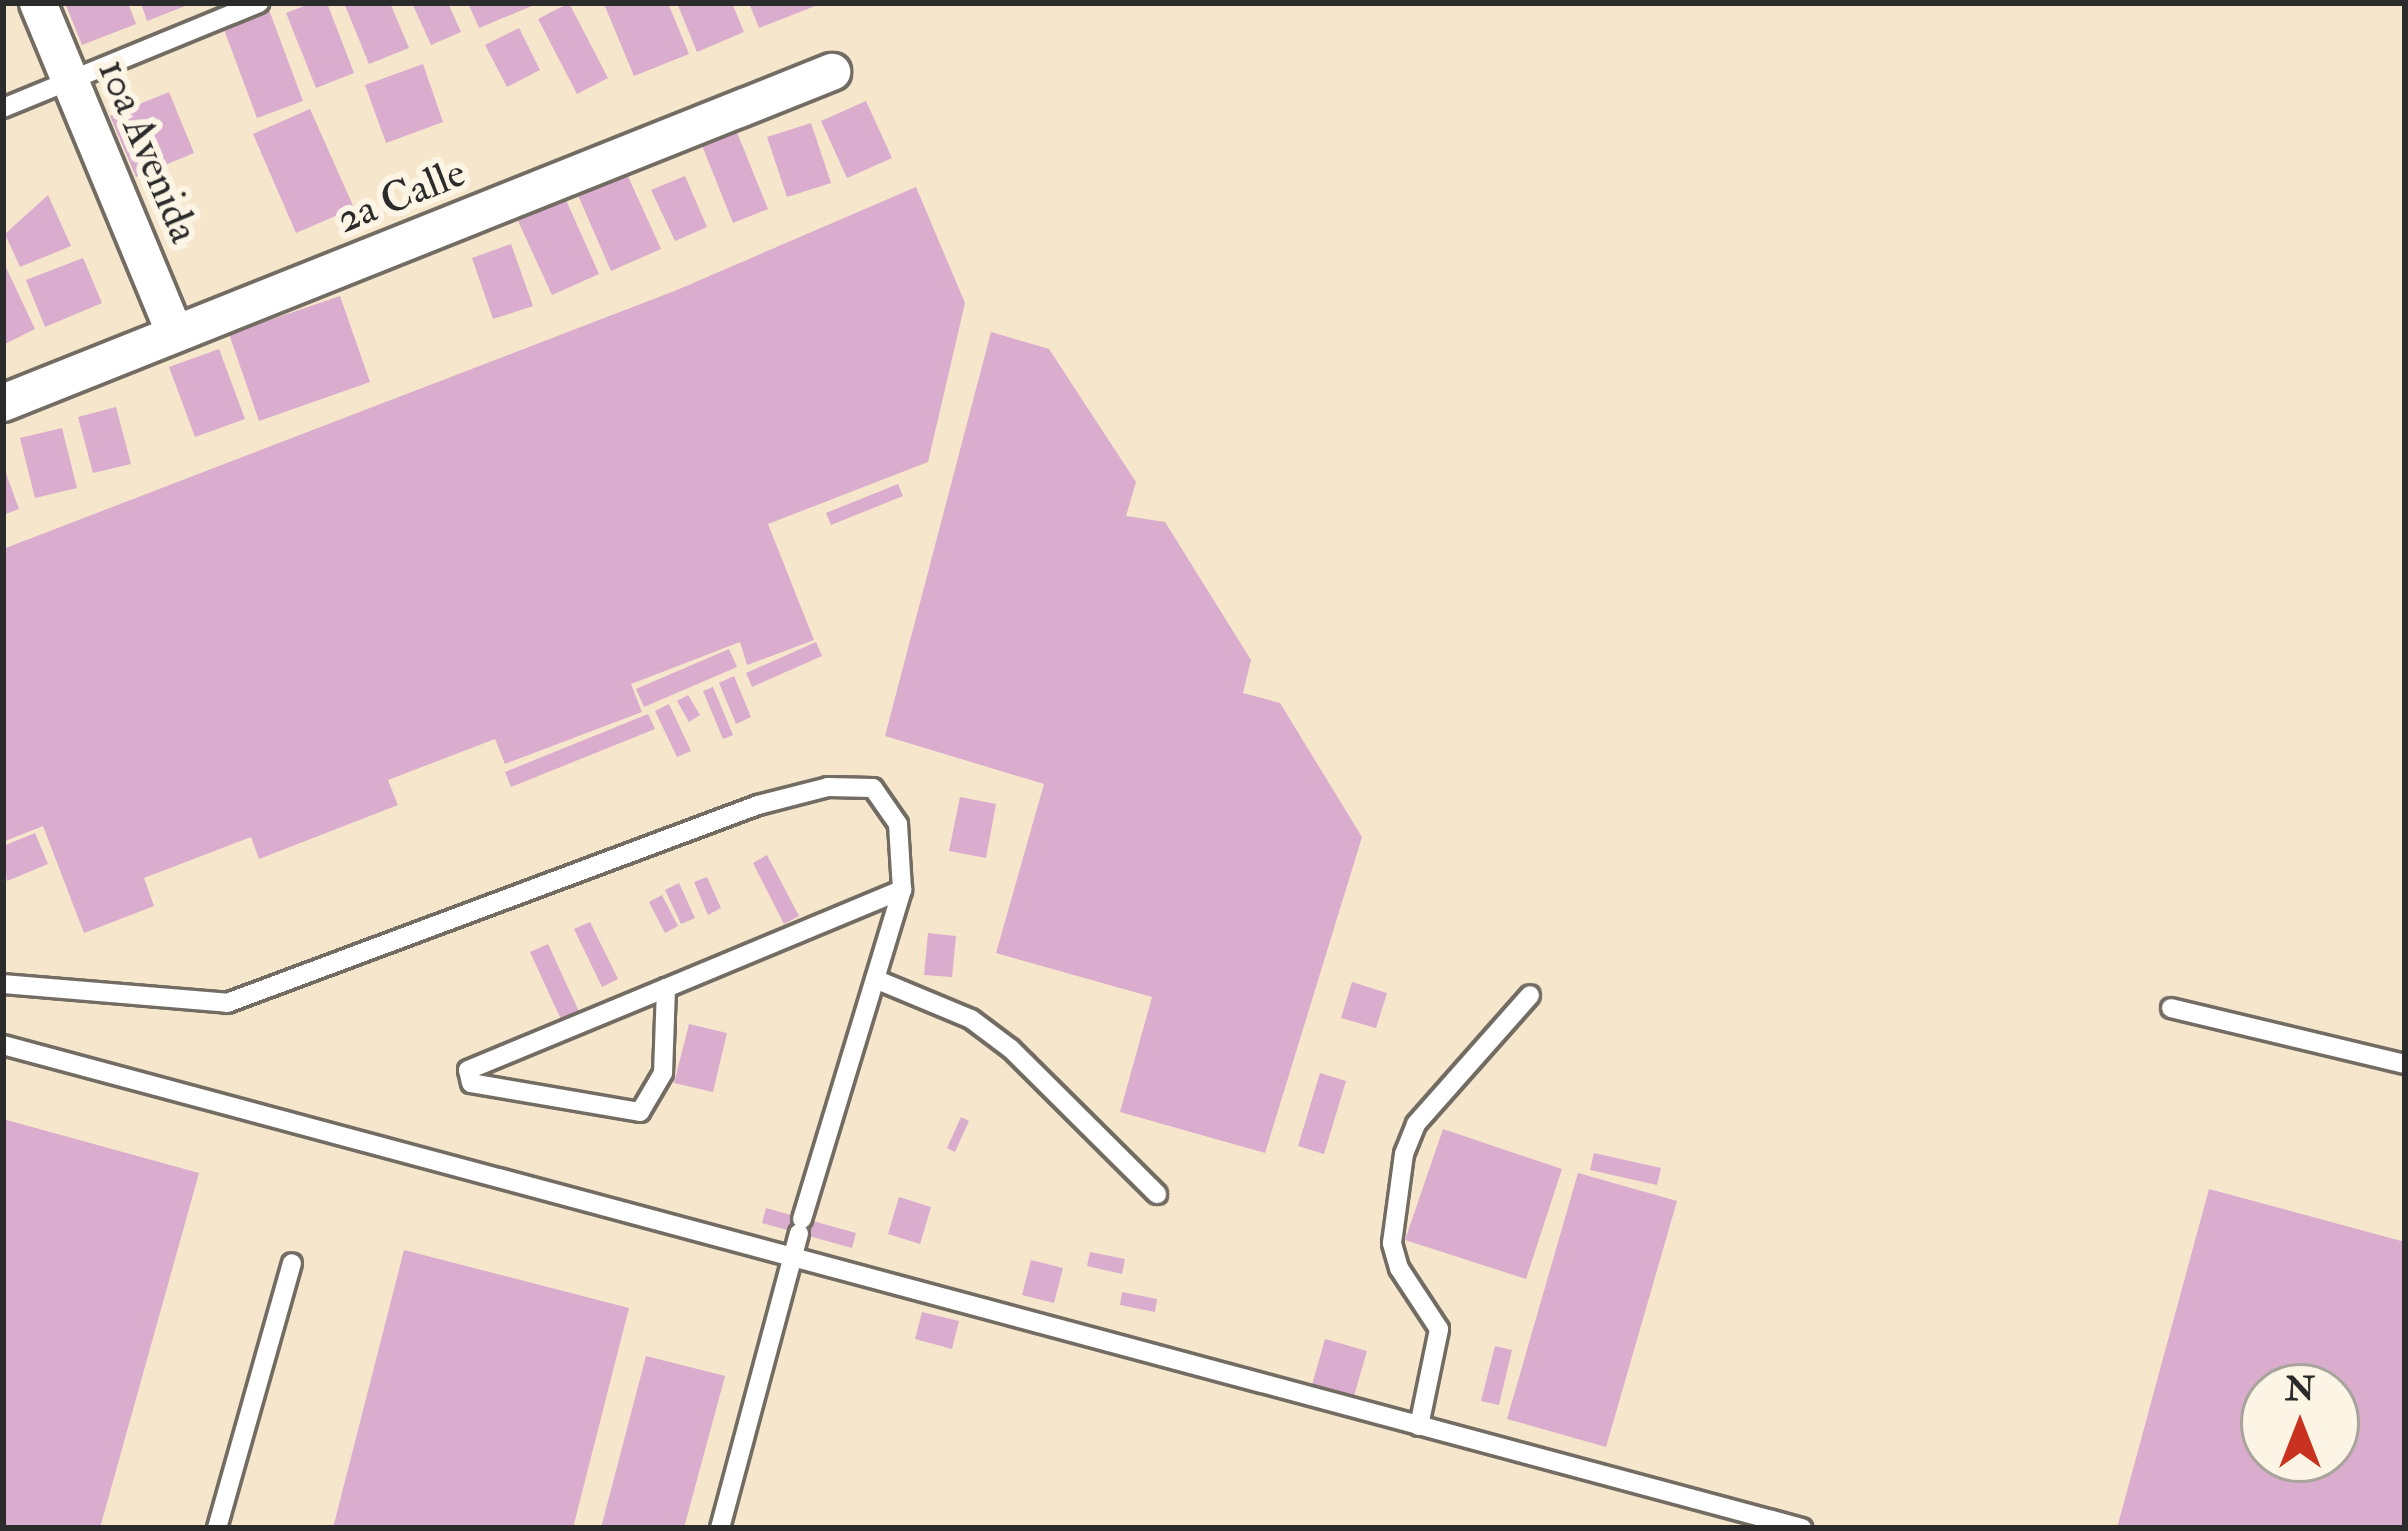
<!DOCTYPE html>
<style>
body{margin:0}
#map{position:relative;width:2408px;height:1531px;overflow:hidden;background:#f5e6cc;font-family:"IM FELL Double Pica",serif}
div>[style]{position:absolute}
.building>*{inset:0;background:#daadce}
.roads{filter:drop-shadow(3px 0 #726c63) drop-shadow(-3px 0 #726c63) drop-shadow(0 3px #726c63) drop-shadow(0 -3px #726c63)}
.lane>*{height:18px;margin:-9px;padding:0 9px;transform-origin:9px;border-radius:9px;background:#fff}
.street>*{height:36px;margin:-18px;padding:0 18px;transform-origin:18px;border-radius:18px;background:#fff}
span{translate:-50% -50%;white-space:nowrap;text-align:center;line-height:1.15;-webkit-text-stroke:12px #fcf5e5;paint-order:stroke}
.street-label{font-size:42px;color:#2b2b2b}
.frame{position:absolute;inset:0;border:6px solid #2b2b2b;pointer-events:none}
.north{position:absolute;left:2240px;top:1363px;width:120px;height:120px;box-sizing:border-box;background:#fcf5e5;border:3px solid #a8a49b;border-radius:50%;rotate:0deg;font-size:33px;font-weight:700;line-height:48px;text-align:center;color:#2b2b2b}
.north::after{content:'';display:block;margin:auto;width:42px;height:54px;background:#c8321e;clip-path:polygon(50% 0,100% 100%,50% 72%,0 100%)}
</style>
<div id="map">
<div class="building">
<div style="clip-path:polygon(65px 3px,128px 3px,136px 24px,82px 45px)"></div>
<div style="clip-path:polygon(141px 3px,193px 3px,147px 21px)"></div>
<div style="clip-path:polygon(312px 3px,327px 3px,354px 73px,316px 88px,286px 13px)"></div>
<div style="clip-path:polygon(344px 3px,390px 3px,409px 48px,369px 64px)"></div>
<div style="clip-path:polygon(412px 3px,448px 3px,461px 32px,431px 45px)"></div>
<div style="clip-path:polygon(468px 3px,539px 3px,479px 28px)"></div>
<div style="clip-path:polygon(569px 3px,608px 78px,577px 94px,538px 19px)"></div>
<div style="clip-path:polygon(668px 3px,689px 54px,634px 76px,604px 4px)"></div>
<div style="clip-path:polygon(677px 3px,732px 3px,744px 32px,697px 52px)"></div>
<div style="clip-path:polygon(749px 3px,823px 3px,759px 28px)"></div>
<div style="clip-path:polygon(269px 10px,303px 101px,257px 118px,223px 27px)"></div>
<div style="clip-path:polygon(519px 28px,540px 70px,507px 87px,485px 45px)"></div>
<div style="clip-path:polygon(423px 64px,443px 122px,386px 143px,365px 85px)"></div>
<div style="clip-path:polygon(169px 92px,194px 153px,136px 177px,110px 116px)"></div>
<div style="clip-path:polygon(866px 101px,892px 158px,847px 178px,821px 121px)"></div>
<div style="clip-path:polygon(310px 109px,354px 208px,296px 233px,253px 134px)"></div>
<div style="clip-path:polygon(811px 123px,831px 183px,787px 197px,767px 137px)"></div>
<div style="clip-path:polygon(736px 130px,768px 209px,733px 223px,701px 143px)"></div>
<div style="clip-path:polygon(626px 172px,661px 249px,611px 271px,577px 193px)"></div>
<div style="clip-path:polygon(685px 176px,707px 227px,675px 241px,651px 190px)"></div>
<div style="clip-path:polygon(916px 187px,965px 303px,928px 462px,768px 524px,814px 640px,747px 665px,740px 642px,631px 684px,642px 712px,505px 764px,495px 739px,388px 780px,398px 805px,259px 859px,251px 837px,144px 878px,154px 906px,84px 933px,43px 826px,3px 842px,3px 549px,677px 290px)"></div>
<div style="clip-path:polygon(48px 195px,71px 246px,20px 267px,5px 234px)"></div>
<div style="clip-path:polygon(566px 200px,599px 274px,552px 295px,518px 221px)"></div>
<div style="clip-path:polygon(511px 244px,533px 306px,493px 319px,472px 258px)"></div>
<div style="clip-path:polygon(83px 258px,102px 303px,45px 327px,26px 280px)"></div>
<div style="clip-path:polygon(3px 261px,35px 329px,3px 345px)"></div>
<div style="clip-path:polygon(340px 296px,370px 382px,259px 421px,229px 334px)"></div>
<div style="clip-path:polygon(991px 332px,1049px 349px,1136px 482px,1126px 516px,1165px 522px,1251px 660px,1243px 693px,1280px 703px,1362px 837px,1265px 1153px,1120px 1112px,1152px 997px,996px 953px,1044px 784px,885px 736px)"></div>
<div style="clip-path:polygon(219px 349px,245px 419px,195px 437px,169px 367px)"></div>
<div style="clip-path:polygon(116px 407px,131px 464px,93px 473px,78px 417px)"></div>
<div style="clip-path:polygon(62px 428px,77px 488px,35px 498px,20px 438px)"></div>
<div style="clip-path:polygon(3px 465px,19px 509px,3px 515px)"></div>
<div style="clip-path:polygon(898px 484px,903px 496px,831px 525px,826px 513px)"></div>
<div style="clip-path:polygon(816px 642px,822px 656px,752px 687px,746px 673px)"></div>
<div style="clip-path:polygon(729px 649px,737px 667px,644px 707px,636px 689px)"></div>
<div style="clip-path:polygon(734px 676px,751px 717px,736px 724px,719px 683px)"></div>
<div style="clip-path:polygon(713px 687px,733px 735px,723px 739px,703px 691px)"></div>
<div style="clip-path:polygon(688px 695px,700px 715px,689px 722px,677px 701px)"></div>
<div style="clip-path:polygon(669px 704px,691px 751px,677px 757px,655px 711px)"></div>
<div style="clip-path:polygon(648px 714px,655px 729px,511px 787px,505px 772px)"></div>
<div style="clip-path:polygon(960px 797px,996px 804px,986px 858px,949px 851px)"></div>
<div style="clip-path:polygon(35px 833px,48px 864px,7px 881px,3px 846px)"></div>
<div style="clip-path:polygon(767px 855px,799px 916px,784px 924px,753px 863px)"></div>
<div style="clip-path:polygon(707px 877px,721px 908px,708px 915px,694px 882px)"></div>
<div style="clip-path:polygon(679px 883px,695px 918px,681px 924px,665px 890px)"></div>
<div style="clip-path:polygon(662px 895px,678px 926px,665px 933px,649px 902px)"></div>
<div style="clip-path:polygon(590px 922px,618px 979px,602px 987px,574px 929px)"></div>
<div style="clip-path:polygon(928px 933px,956px 936px,952px 977px,924px 975px)"></div>
<div style="clip-path:polygon(548px 944px,582px 1018px,564px 1026px,530px 952px)"></div>
<div style="clip-path:polygon(1352px 982px,1387px 993px,1376px 1028px,1341px 1018px)"></div>
<div style="clip-path:polygon(689px 1024px,727px 1033px,713px 1092px,674px 1083px)"></div>
<div style="clip-path:polygon(1320px 1073px,1346px 1081px,1324px 1154px,1298px 1146px)"></div>
<div style="clip-path:polygon(961px 1117px,969px 1121px,955px 1152px,947px 1148px)"></div>
<div style="clip-path:polygon(3px 1119px,199px 1173px,100px 1528px,3px 1528px)"></div>
<div style="clip-path:polygon(1443px 1129px,1562px 1169px,1526px 1279px,1405px 1240px)"></div>
<div style="clip-path:polygon(1594px 1153px,1661px 1168px,1657px 1185px,1590px 1170px)"></div>
<div style="clip-path:polygon(1578px 1173px,1677px 1201px,1606px 1447px,1507px 1419px)"></div>
<div style="clip-path:polygon(evenodd,2209px 1189px,2405px 1242px,2405px 1528px,2117px 1528px,2209px 1189px,2264px 1387px,2336px 1387px,2336px 1459px,2264px 1459px,2264px 1387px)"></div>
<div style="clip-path:polygon(899px 1197px,931px 1207px,920px 1244px,888px 1234px)"></div>
<div style="clip-path:polygon(766px 1208px,856px 1233px,852px 1248px,762px 1223px)"></div>
<div style="clip-path:polygon(404px 1250px,629px 1308px,573px 1528px,333px 1528px)"></div>
<div style="clip-path:polygon(1090px 1252px,1125px 1259px,1122px 1274px,1087px 1266px)"></div>
<div style="clip-path:polygon(1031px 1260px,1063px 1268px,1054px 1303px,1022px 1295px)"></div>
<div style="clip-path:polygon(1122px 1292px,1157px 1299px,1155px 1312px,1120px 1305px)"></div>
<div style="clip-path:polygon(922px 1312px,959px 1321px,952px 1349px,915px 1339px)"></div>
<div style="clip-path:polygon(1325px 1339px,1367px 1351px,1354px 1396px,1312px 1385px)"></div>
<div style="clip-path:polygon(1495px 1346px,1512px 1350px,1499px 1405px,1481px 1401px)"></div>
<div style="clip-path:polygon(646px 1356px,725px 1376px,684px 1528px,601px 1528px)"></div>
</div>
<div class="roads">
<div class="lane">
<div style="left:3px;top:108px;width:277px;rotate:-22.3deg"></div>
<div style="left:875px;top:979px;width:104px;rotate:22.6deg"></div>
<div style="left:971px;top:1019px;width:50px;rotate:36.9deg"></div>
<div style="left:1011px;top:1049px;width:206px;rotate:44.8deg"></div>
<div style="left:3px;top:984px;width:225px;rotate:4.8deg"></div>
<div style="left:227px;top:1003px;width:567px;rotate:-20.45deg"></div>
<div style="left:758px;top:805px;width:72px;rotate:-14.4deg"></div>
<div style="left:828px;top:787px;width:45px;rotate:1.3deg"></div>
<div style="left:873px;top:788px;width:44px;rotate:55.2deg"></div>
<div style="left:898px;top:824px;width:66px;rotate:86.5deg"></div>
<div style="left:902px;top:890px;width:344px;rotate:106.9deg"></div>
<div style="left:666px;top:988px;width:85px;rotate:92deg"></div>
<div style="left:663px;top:1073px;width:45px;rotate:120.5deg"></div>
<div style="left:640px;top:1112px;width:171px;rotate:-170.3deg"></div>
<div style="left:471px;top:1083px;width:13px;rotate:-103deg"></div>
<div style="left:468px;top:1070px;width:214px;rotate:-22.5deg"></div>
<div style="left:666px;top:988px;width:256px;rotate:-22.6deg"></div>
<div style="left:2171px;top:1008px;width:241px;rotate:13.5deg"></div>
<div style="left:3px;top:1045px;width:1863px;rotate:15.03deg"></div>
<div style="left:1419px;top:1426px;width:99px;rotate:-78.3deg"></div>
<div style="left:1439px;top:1329px;width:73px;rotate:-123.3deg"></div>
<div style="left:1399px;top:1268px;width:26px;rotate:-106deg"></div>
<div style="left:1392px;top:1243px;width:90px;rotate:-82.3deg"></div>
<div style="left:1404px;top:1154px;width:32px;rotate:-68deg"></div>
<div style="left:1416px;top:1124px;width:172px;rotate:-48.5deg"></div>
<div style="left:217px;top:1528px;width:275px;rotate:-74.2deg"></div>
<div style="left:720px;top:1528px;width:305px;rotate:-75deg"></div>
</div>
<div class="street">
<div style="left:38px;top:3px;width:358px;rotate:67.5deg"></div>
<div style="left:3px;top:403px;width:893px;rotate:-21.77deg"></div>
</div>
</div>
<div class="street-label">
<span style="left:148px;top:151px;rotate:67deg">10a Avenida</span>
<span style="left:401px;top:196px;rotate:-22deg">2a Calle</span>
</div>
<div class="frame"></div>
<div class="north">N</div>
</div>
